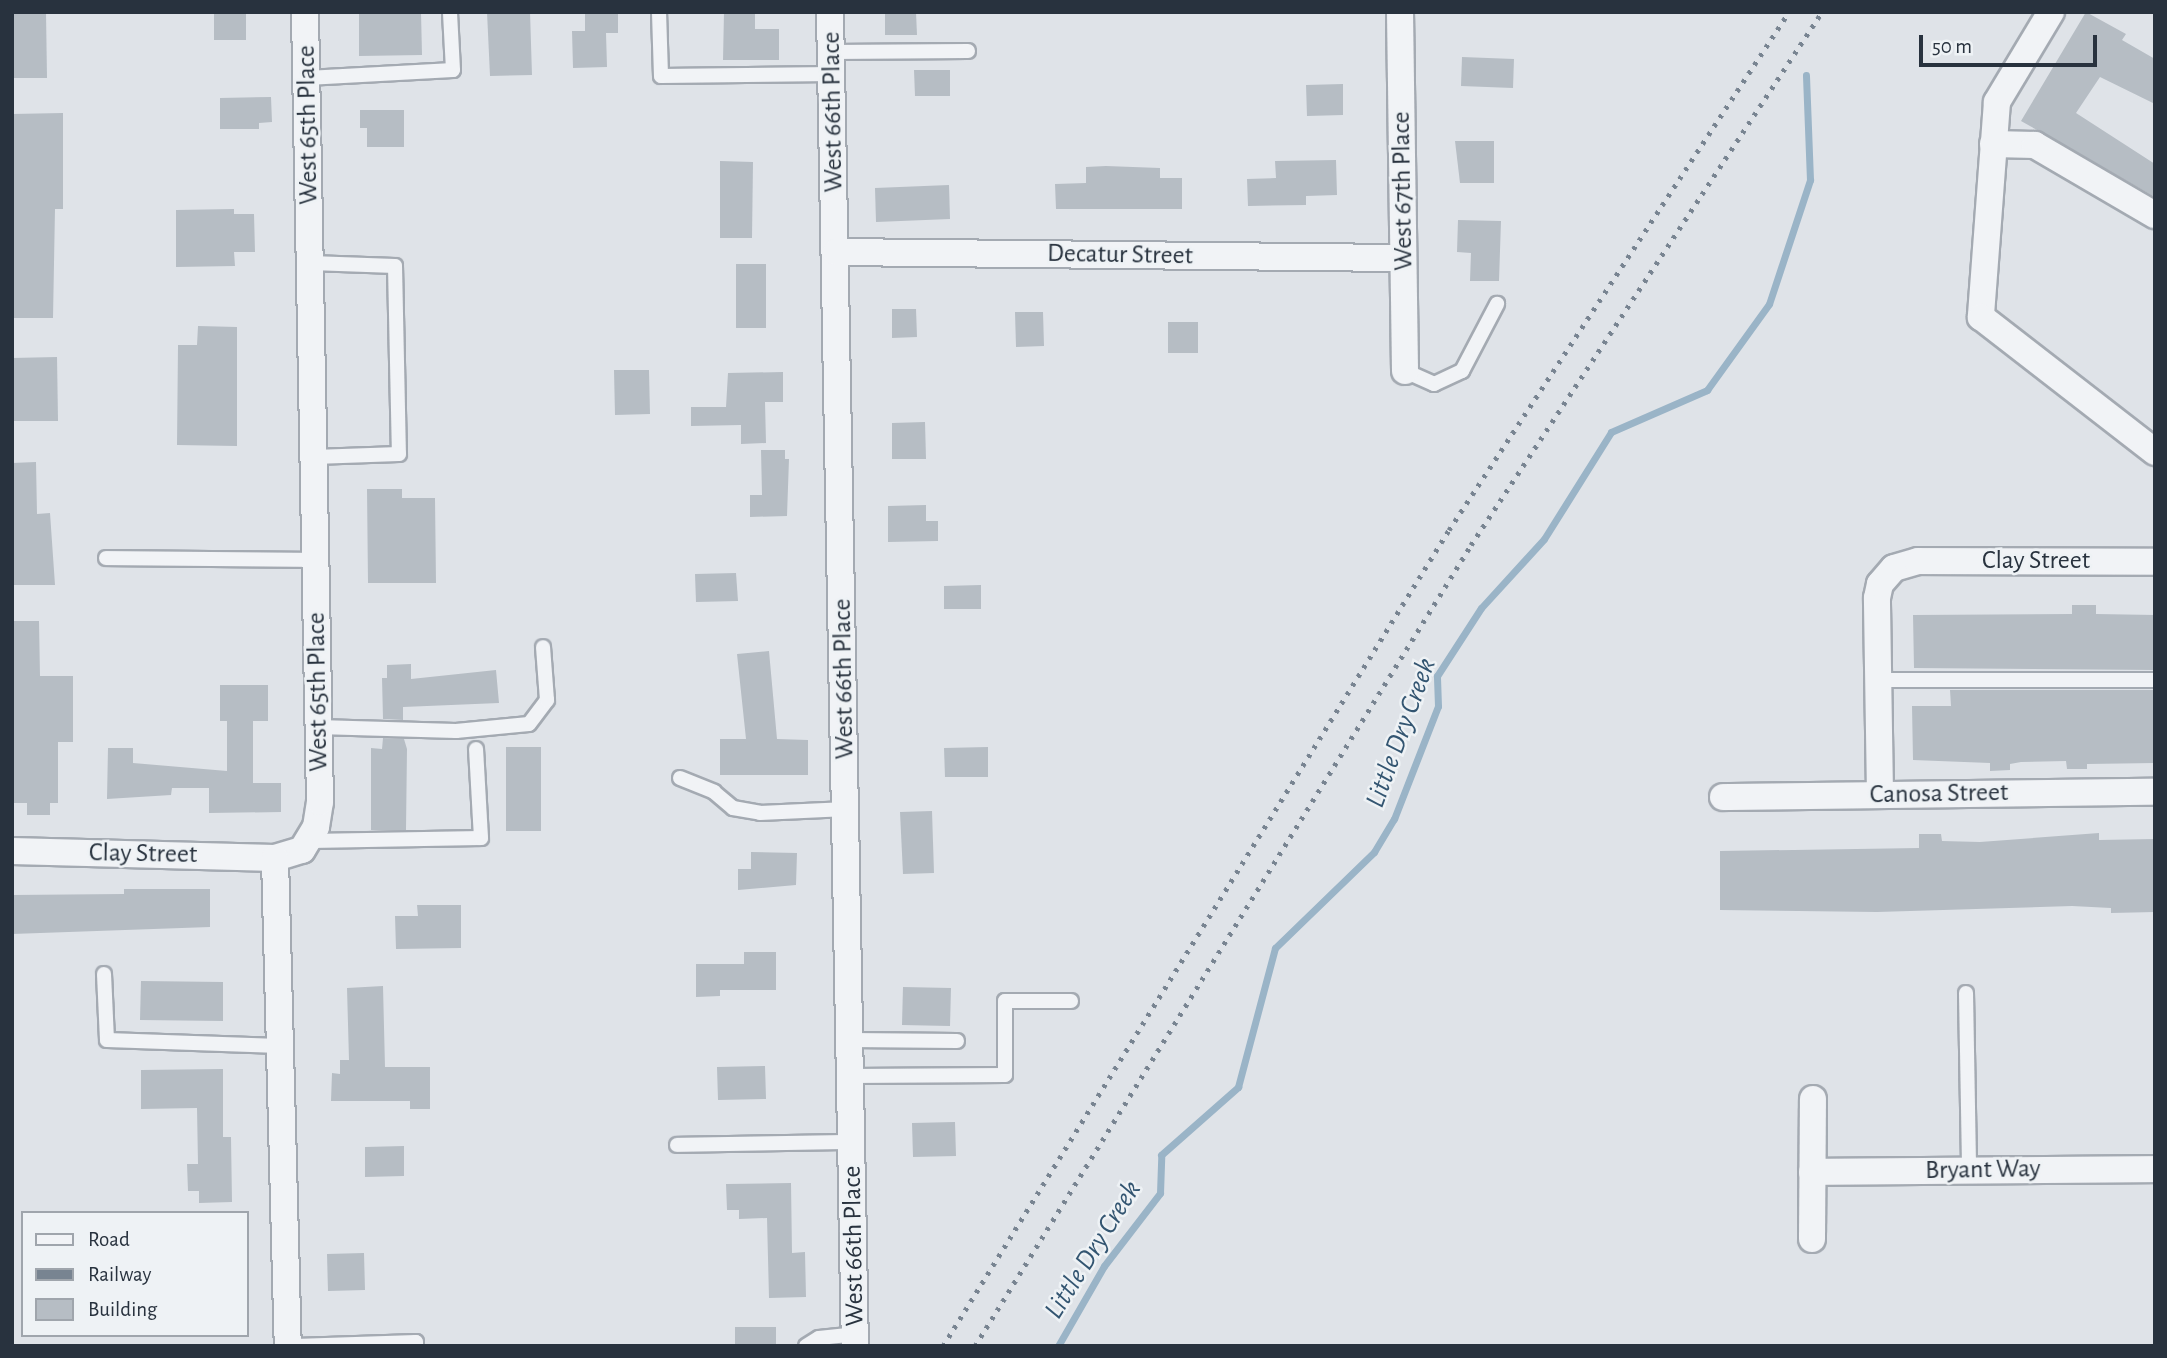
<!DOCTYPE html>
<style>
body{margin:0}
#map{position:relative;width:2167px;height:1358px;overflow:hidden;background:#dfe3e8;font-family:"Alegreya Sans",sans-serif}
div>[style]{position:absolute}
.stream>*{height:7px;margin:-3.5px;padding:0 3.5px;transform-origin:3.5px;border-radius:3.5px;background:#9ab4c7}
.building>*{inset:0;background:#b6bdc4}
.roads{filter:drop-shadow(2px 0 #a4aab2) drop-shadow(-2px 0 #a4aab2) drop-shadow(0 2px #a4aab2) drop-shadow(0 -2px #a4aab2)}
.service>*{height:14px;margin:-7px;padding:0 7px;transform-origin:7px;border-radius:7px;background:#f1f3f6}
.minor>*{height:26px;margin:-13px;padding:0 13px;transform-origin:13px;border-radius:13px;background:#f1f3f6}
.rail>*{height:5px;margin-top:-2.5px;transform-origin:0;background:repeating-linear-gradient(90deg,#788491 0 3.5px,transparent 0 10.5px)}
span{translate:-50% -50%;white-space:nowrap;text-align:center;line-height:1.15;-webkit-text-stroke:5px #eef2f5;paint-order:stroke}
.street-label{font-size:26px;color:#28323e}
.water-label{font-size:28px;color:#335571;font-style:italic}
.frame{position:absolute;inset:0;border:14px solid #28323e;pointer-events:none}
.legend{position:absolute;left:21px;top:1211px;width:228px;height:126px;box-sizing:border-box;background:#eef2f5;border:2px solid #9fa5ac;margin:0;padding:9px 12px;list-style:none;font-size:21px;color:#28323e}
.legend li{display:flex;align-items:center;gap:14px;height:35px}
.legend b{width:35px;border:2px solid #9fa5ac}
.scale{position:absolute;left:1919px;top:35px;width:178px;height:32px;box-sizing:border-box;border:4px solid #28323e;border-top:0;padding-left:9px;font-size:21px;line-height:24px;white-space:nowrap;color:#28323e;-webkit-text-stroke:5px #eef2f5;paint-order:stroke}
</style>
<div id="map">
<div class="stream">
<div style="left:1058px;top:1346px;width:92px;rotate:-60.1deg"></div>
<div style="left:1104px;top:1266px;width:92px;rotate:-52.5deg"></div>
<div style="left:1160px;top:1193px;width:38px;rotate:-88deg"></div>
<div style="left:1161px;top:1155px;width:103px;rotate:-41.4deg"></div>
<div style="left:1238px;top:1087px;width:144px;rotate:-75.1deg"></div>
<div style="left:1275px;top:948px;width:138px;rotate:-44.1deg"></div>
<div style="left:1374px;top:852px;width:39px;rotate:-59deg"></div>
<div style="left:1394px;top:819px;width:121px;rotate:-68.7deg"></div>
<div style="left:1438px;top:706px;width:30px;rotate:-92deg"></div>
<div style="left:1437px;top:676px;width:81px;rotate:-57.1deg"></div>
<div style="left:1481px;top:608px;width:93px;rotate:-47.6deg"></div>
<div style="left:1544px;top:539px;width:126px;rotate:-57.9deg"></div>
<div style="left:1611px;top:432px;width:105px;rotate:-23.6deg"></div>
<div style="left:1707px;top:390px;width:106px;rotate:-54.2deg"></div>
<div style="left:1769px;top:304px;width:131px;rotate:-71.7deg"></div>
<div style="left:1810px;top:180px;width:105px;rotate:-92.2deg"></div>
</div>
<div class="building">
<div style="clip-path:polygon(12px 12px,46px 12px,47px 78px,12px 78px)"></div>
<div style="clip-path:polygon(214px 12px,246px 12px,246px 40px,214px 40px)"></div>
<div style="clip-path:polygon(359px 12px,421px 12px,422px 55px,359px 56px)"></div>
<div style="clip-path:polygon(487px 12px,530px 12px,532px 75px,490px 76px)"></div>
<div style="clip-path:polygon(585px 12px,618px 12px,618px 33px,606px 33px,607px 67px,573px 68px,572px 31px,585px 31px)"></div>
<div style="clip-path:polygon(724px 12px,755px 12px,755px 29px,779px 29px,779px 60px,723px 60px)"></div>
<div style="clip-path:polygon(885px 12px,916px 12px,917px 35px,885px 35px)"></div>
<div style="clip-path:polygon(2086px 12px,2126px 34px,2122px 40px,2155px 59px,2155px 104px,2100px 77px,2076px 113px,2155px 164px,2155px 197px,2021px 121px)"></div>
<div style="clip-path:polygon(1462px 57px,1514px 59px,1513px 88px,1461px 86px)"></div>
<div style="clip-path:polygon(914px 70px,950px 70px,950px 96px,915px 96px)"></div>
<div style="clip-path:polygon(1343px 84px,1343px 115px,1307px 116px,1306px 85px)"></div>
<div style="clip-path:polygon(271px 97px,272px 122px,259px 123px,259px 129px,220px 129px,220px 98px)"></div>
<div style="clip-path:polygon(360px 110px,404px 110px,404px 147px,367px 147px,367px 128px,360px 128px)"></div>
<div style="clip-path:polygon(63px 113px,63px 209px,55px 209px,53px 318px,12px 318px,12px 114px)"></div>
<div style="clip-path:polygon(1455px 141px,1494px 141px,1494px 183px,1460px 183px)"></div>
<div style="clip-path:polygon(1336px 160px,1337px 195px,1306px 196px,1306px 205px,1248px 206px,1247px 179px,1276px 178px,1275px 161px)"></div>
<div style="clip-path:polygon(720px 161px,753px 162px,752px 238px,720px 238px)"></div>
<div style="clip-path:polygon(1106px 166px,1160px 168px,1160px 178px,1182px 178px,1182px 209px,1056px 209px,1055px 184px,1086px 183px,1086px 167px)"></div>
<div style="clip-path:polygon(949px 185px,950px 219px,876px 222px,875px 188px)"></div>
<div style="clip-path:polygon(234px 209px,234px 214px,254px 214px,255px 252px,234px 252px,235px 266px,176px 267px,176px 210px)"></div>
<div style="clip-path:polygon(1458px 220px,1501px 221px,1499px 281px,1470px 281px,1471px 253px,1457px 252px)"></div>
<div style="clip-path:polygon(736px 264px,766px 264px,766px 328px,736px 328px)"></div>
<div style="clip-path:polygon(892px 309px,916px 309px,917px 337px,892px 338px)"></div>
<div style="clip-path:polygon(1015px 312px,1043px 312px,1044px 346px,1016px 347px)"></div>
<div style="clip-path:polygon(1168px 322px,1198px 322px,1198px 353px,1168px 353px)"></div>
<div style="clip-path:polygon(198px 326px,237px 327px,237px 446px,177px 445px,178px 345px,197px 345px)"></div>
<div style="clip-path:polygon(57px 357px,58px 421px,12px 421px,12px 358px)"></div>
<div style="clip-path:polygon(614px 370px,649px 370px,650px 414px,615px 415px)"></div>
<div style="clip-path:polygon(783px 372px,783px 402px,765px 402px,766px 443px,741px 444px,741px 425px,691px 426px,691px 407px,726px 407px,728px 373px)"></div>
<div style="clip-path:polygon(925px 422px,926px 459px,892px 459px,892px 423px)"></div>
<div style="clip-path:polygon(761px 450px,785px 450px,785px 459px,789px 459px,787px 516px,750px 517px,750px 495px,762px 495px)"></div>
<div style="clip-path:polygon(36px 462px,37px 514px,50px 513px,55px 585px,12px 585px,12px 463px)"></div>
<div style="clip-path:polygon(367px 489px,402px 489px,402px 498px,435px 498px,436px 583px,368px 583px)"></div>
<div style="clip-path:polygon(926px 505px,926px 521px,938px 521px,938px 541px,888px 542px,888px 506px)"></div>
<div style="clip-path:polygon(736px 573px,738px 601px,696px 602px,695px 574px)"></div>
<div style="clip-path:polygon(981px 585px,981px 609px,944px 609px,944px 586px)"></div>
<div style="clip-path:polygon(2072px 605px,2096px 605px,2096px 614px,2155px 615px,2155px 670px,1914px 668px,1913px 615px,2072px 614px)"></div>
<div style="clip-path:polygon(12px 621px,39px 621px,40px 676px,73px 676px,73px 742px,58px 742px,58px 803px,50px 803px,50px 815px,27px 815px,27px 803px,12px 803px)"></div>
<div style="clip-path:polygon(769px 651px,777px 739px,808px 740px,808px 775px,720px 775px,720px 739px,746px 739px,737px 654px)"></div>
<div style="clip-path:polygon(411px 664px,411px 679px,496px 670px,499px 703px,403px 707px,403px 720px,383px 719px,382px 678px,387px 678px,387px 665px)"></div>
<div style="clip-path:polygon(220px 685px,268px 685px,268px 721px,253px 721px,253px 783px,281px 783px,281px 812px,209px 813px,209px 788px,172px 788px,171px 795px,107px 799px,108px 748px,133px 748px,133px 763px,227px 771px,227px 721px,220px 721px)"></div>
<div style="clip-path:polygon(1950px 690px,2155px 690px,2155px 763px,2087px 764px,2087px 769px,2067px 769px,2066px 761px,2021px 762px,2010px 764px,2010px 770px,1990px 771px,1990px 763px,1913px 760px,1912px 706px,1951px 706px)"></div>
<div style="clip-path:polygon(383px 738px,404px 739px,407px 749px,406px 830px,371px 830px,371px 748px,382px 749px)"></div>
<div style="clip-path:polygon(506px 747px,541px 747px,541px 831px,506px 831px)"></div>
<div style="clip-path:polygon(988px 747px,988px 777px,945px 777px,944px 748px)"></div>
<div style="clip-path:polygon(932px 811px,934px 873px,903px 874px,900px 812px)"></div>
<div style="clip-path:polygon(2099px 833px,2099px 840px,2155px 839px,2155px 912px,2111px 913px,2111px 908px,2072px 906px,1877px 912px,1720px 910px,1720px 851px,1919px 848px,1919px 834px,1941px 834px,1942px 841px,1980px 842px)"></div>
<div style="clip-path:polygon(751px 852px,797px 853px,796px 885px,738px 890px,738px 869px,751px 869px)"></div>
<div style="clip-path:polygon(124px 889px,210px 889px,210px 927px,12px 934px,12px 895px,124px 894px)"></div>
<div style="clip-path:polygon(417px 905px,461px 905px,461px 948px,396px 949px,395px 916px,418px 916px)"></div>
<div style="clip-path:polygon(744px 952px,776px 952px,776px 990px,720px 990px,720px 996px,696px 997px,696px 964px,744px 964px)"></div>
<div style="clip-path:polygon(141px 981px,223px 982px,223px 1021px,140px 1020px)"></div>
<div style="clip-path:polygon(383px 986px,385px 1067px,430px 1067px,430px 1109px,410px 1109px,410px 1101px,331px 1101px,332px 1073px,340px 1074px,340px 1060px,349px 1060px,347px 988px)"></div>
<div style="clip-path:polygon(903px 987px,951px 988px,950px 1026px,902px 1025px)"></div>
<div style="clip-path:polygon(765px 1066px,766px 1099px,718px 1100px,717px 1067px)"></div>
<div style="clip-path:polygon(223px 1069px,223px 1137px,231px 1137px,232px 1202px,199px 1203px,199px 1191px,188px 1191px,187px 1164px,198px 1164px,197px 1108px,141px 1109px,141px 1070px)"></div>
<div style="clip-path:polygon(955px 1122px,956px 1156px,913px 1157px,912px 1123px)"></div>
<div style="clip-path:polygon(404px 1146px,404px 1176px,365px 1177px,365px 1147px)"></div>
<div style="clip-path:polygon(791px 1183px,792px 1253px,805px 1252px,806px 1297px,769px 1298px,767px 1218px,739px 1219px,739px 1210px,727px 1210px,726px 1184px)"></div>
<div style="clip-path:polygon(364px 1253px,365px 1290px,328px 1291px,327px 1254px)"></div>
<div style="clip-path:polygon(735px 1327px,776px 1327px,776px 1346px,735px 1346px)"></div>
</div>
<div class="roads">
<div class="service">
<div style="left:659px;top:12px;width:64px;rotate:88.2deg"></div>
<div style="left:661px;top:76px;width:171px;rotate:-0.7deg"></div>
<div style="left:832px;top:52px;width:136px;rotate:-0.4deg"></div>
<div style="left:307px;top:78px;width:146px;rotate:-3.1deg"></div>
<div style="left:453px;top:70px;width:58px;rotate:-93deg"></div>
<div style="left:311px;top:263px;width:84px;rotate:2deg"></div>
<div style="left:395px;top:266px;width:188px;rotate:88.8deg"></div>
<div style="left:399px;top:454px;width:85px;rotate:178deg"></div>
<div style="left:1405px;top:371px;width:32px;rotate:24deg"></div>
<div style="left:1434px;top:384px;width:31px;rotate:-25deg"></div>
<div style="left:1462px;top:371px;width:76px;rotate:-62.4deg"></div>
<div style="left:106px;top:558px;width:210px;rotate:0.5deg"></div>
<div style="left:1876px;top:680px;width:279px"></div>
<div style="left:318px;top:727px;width:138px;rotate:1.7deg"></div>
<div style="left:456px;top:731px;width:73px;rotate:-5.5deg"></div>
<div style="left:529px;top:724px;width:30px;rotate:-53deg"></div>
<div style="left:547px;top:700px;width:53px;rotate:-94.3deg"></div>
<div style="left:680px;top:778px;width:37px;rotate:22deg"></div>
<div style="left:714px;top:792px;width:25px;rotate:40deg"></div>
<div style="left:733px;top:808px;width:27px;rotate:10deg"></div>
<div style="left:760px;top:813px;width:87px;rotate:-2.6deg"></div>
<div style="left:310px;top:841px;width:171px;rotate:-1deg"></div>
<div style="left:481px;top:838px;width:89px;rotate:-93.2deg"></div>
<div style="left:104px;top:974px;width:66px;rotate:87.4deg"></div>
<div style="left:107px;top:1040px;width:173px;rotate:2deg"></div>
<div style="left:1966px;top:993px;width:176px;rotate:89deg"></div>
<div style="left:851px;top:1040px;width:106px;rotate:0.5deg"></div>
<div style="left:851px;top:1076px;width:154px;rotate:-0.4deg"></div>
<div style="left:1005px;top:1075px;width:74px;rotate:-90deg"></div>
<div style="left:1005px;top:1001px;width:66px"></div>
<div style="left:677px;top:1145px;width:175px;rotate:-1deg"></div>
<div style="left:295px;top:1346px;width:121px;rotate:-1.9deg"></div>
<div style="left:416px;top:1342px;width:4px;rotate:90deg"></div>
<div style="left:806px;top:1346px;width:15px;rotate:-32deg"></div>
<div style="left:819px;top:1338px;width:36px;rotate:-6deg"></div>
</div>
<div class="minor">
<div style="left:830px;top:12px;width:1334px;rotate:88.93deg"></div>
<div style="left:1400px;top:12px;width:359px;rotate:89.2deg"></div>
<div style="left:2051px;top:12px;width:105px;rotate:121deg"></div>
<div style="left:1997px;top:102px;width:216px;rotate:94.3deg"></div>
<div style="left:1981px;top:317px;width:220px;rotate:37.8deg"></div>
<div style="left:1993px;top:144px;width:42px;rotate:1.4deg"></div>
<div style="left:2035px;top:145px;width:139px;rotate:30.3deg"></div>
<div style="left:836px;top:252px;width:567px;rotate:0.61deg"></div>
<div style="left:1880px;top:795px;width:197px;rotate:-90.9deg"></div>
<div style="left:1877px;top:598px;width:14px;rotate:-78deg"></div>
<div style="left:1880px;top:584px;width:21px;rotate:-49deg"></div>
<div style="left:1894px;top:568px;width:25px;rotate:-16deg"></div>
<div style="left:1918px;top:561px;width:237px;rotate:0.2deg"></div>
<div style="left:1723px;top:797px;width:432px;rotate:-0.7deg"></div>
<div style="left:12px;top:851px;width:263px;rotate:1.5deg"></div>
<div style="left:275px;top:858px;width:28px;rotate:-17deg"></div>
<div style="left:302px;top:850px;width:27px;rotate:-59deg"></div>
<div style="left:316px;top:827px;width:25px;rotate:-81deg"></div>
<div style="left:320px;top:802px;width:790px;rotate:-91.09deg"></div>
<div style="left:275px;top:858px;width:488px;rotate:88.5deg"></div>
<div style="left:1812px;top:1172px;width:343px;rotate:-0.5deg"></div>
<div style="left:1812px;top:1239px;width:140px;rotate:-89.6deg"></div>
</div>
</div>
<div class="rail">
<div style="left:943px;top:1346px;width:960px;rotate:-58.2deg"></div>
<div style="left:1449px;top:530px;width:620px;rotate:-56.72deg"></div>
<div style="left:975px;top:1346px;width:942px;rotate:-58.23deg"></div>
<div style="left:1471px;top:545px;width:638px;rotate:-56.63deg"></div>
</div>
<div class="street-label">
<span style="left:833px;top:112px;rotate:-91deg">West 66th Place</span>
<span style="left:308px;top:125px;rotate:-91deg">West 65th Place</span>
<span style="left:1403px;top:191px;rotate:-91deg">West 67th Place</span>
<span style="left:1120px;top:255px;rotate:1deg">Decatur Street</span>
<span style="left:2036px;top:561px">Clay Street</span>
<span style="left:844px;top:679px;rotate:-91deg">West 66th Place</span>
<span style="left:318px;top:692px;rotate:-91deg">West 65th Place</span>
<span style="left:1939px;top:794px;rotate:-1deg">Canosa Street</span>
<span style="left:143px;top:854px;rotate:1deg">Clay Street</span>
<span style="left:1983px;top:1170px;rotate:-1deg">Bryant Way</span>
<span style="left:854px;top:1246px;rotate:-91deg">West 66th Place</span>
</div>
<div class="water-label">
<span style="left:1401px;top:733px;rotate:-70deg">Little Dry Creek</span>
<span style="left:1093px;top:1250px;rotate:-58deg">Little Dry Creek</span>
</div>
<div class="frame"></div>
<ul class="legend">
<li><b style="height:9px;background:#f1f3f6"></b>Road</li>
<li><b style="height:9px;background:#788491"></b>Railway</li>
<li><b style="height:19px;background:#b6bdc4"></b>Building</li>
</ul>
<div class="scale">50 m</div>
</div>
